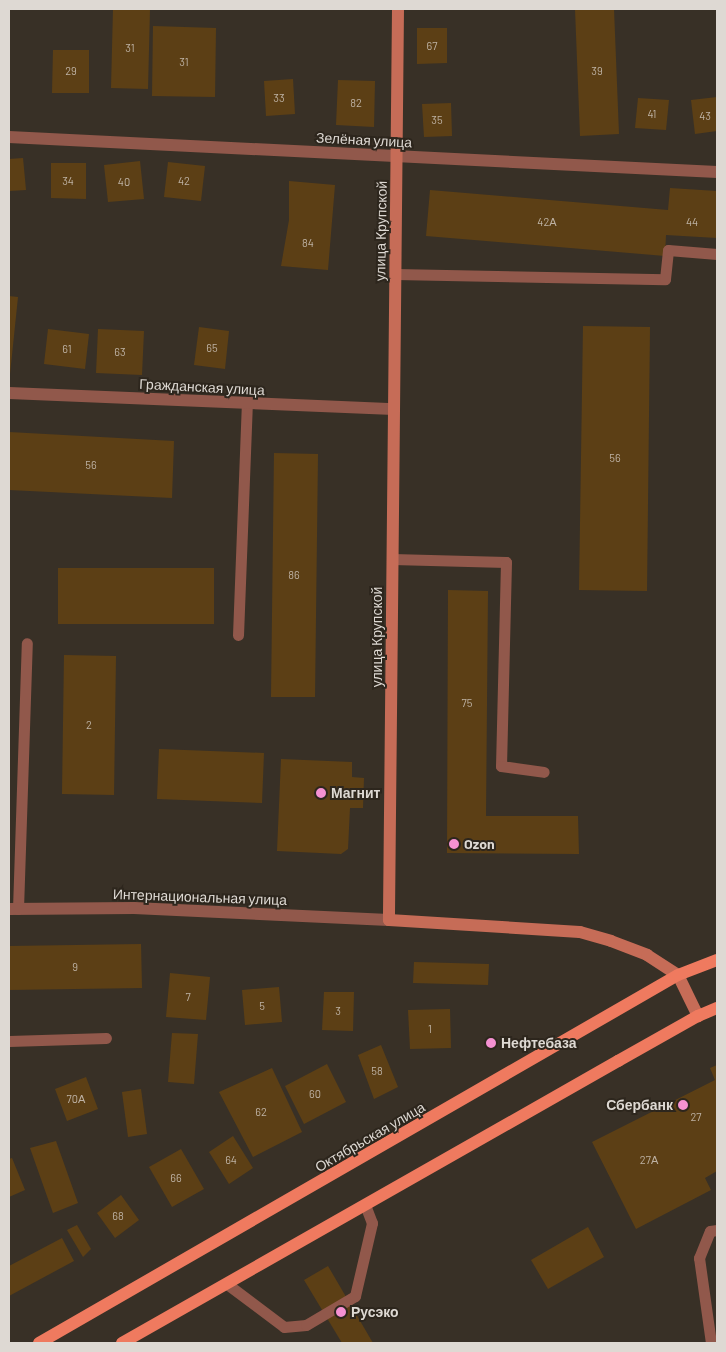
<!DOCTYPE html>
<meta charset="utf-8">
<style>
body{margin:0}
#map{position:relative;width:726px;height:1352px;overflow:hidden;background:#383026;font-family:Barlow,sans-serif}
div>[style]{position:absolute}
.building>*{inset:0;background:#5c3f15}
.lane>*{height:11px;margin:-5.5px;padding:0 5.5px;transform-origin:5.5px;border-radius:5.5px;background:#91584b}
.street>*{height:12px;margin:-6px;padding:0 6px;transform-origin:6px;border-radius:6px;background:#91584b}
.secondary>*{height:12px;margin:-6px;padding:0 6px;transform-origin:6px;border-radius:6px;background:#c66c57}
.primary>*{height:12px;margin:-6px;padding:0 6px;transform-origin:6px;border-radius:6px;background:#ef7a5f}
.dots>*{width:14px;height:14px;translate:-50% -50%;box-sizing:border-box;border:2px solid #2d261d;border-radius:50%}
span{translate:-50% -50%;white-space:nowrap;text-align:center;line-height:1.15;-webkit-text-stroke:4px #2d261d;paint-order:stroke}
.number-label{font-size:11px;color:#beb2a4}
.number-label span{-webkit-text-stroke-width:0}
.street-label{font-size:14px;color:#ded9d3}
.poi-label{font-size:14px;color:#ded9d3;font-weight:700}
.left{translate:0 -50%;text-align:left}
.right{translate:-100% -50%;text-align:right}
.frame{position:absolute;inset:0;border:10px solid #ded9d3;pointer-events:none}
</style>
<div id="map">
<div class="building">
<div style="clip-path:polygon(113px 9px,150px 9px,148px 89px,111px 88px)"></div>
<div style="clip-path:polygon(575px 9px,614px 9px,619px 134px,580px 136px)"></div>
<div style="clip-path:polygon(153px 26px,216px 28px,215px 97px,152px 96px)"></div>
<div style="clip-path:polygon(417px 28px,447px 28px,447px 63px,417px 64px)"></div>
<div style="clip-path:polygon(53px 50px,89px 50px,89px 93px,52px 93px)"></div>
<div style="clip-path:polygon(293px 79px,295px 114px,266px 116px,264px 81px)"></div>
<div style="clip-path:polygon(338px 80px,375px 81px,374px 127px,336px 125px)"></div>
<div style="clip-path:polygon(717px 97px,717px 131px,695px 134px,691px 100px)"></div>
<div style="clip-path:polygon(638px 98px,669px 100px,666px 130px,635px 128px)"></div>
<div style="clip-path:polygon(451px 103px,452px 136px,424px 137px,422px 104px)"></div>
<div style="clip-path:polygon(23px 158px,26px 190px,9px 191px,9px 159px)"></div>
<div style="clip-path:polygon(140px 161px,144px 199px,108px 202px,104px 165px)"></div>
<div style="clip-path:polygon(168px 162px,205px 166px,201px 201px,164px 197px)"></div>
<div style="clip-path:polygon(51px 163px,86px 163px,86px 199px,51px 198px)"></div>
<div style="clip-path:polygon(289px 181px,335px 185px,328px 270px,281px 266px,289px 220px)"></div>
<div style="clip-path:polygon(670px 188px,717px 191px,717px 238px,666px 235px,665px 256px,426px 236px,430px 190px,668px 210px)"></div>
<div style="clip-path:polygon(9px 296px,18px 297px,10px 374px,9px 374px)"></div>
<div style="clip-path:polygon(583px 326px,650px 327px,647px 591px,579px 590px)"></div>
<div style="clip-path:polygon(199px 327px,229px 331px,225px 369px,194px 365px)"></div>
<div style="clip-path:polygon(48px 329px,89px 334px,85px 369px,44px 364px)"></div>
<div style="clip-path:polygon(98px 329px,144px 331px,142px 375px,96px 373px)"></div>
<div style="clip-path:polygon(9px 432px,174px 441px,172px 498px,9px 490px)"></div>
<div style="clip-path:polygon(274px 453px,318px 454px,315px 697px,271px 697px)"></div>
<div style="clip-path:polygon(58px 568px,214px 568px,214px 624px,58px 624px)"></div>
<div style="clip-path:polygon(448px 590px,488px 591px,486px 816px,578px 816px,579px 854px,447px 853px)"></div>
<div style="clip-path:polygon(64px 655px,116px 656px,114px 795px,62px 794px)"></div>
<div style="clip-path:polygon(159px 749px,264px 753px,262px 803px,157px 799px)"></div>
<div style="clip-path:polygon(281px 759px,352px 762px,352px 777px,364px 778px,363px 808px,350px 808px,348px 849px,341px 854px,277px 851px)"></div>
<div style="clip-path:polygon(141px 944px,142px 988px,9px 990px,9px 946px)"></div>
<div style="clip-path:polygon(414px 962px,489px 964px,488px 985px,413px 983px)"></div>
<div style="clip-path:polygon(170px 973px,210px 977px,206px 1020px,166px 1017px)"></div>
<div style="clip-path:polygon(279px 987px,282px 1022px,245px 1025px,242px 990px)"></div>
<div style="clip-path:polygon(324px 992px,354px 992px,353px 1031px,322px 1030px)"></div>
<div style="clip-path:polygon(450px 1009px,451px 1048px,410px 1049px,408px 1010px)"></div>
<div style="clip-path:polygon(172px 1033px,198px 1034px,194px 1084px,168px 1082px)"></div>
<div style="clip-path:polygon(381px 1045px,398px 1087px,374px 1099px,358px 1055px)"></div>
<div style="clip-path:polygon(327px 1064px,346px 1102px,304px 1124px,285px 1086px)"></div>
<div style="clip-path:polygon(717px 1065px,717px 1171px,705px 1178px,711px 1190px,636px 1229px,592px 1142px,715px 1080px,710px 1068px)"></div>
<div style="clip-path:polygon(272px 1068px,302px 1132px,253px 1157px,219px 1092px)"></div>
<div style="clip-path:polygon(86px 1077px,98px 1109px,67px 1121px,55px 1089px)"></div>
<div style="clip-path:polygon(141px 1089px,147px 1134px,128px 1137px,122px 1092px)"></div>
<div style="clip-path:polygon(233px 1136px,253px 1168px,229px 1184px,209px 1152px)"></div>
<div style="clip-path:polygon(56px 1141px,78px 1203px,53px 1213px,30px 1148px)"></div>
<div style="clip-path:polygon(181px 1149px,204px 1189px,172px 1207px,149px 1167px)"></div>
<div style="clip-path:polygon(12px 1158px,25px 1190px,9px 1197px,9px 1159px)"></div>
<div style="clip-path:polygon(121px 1195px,139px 1220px,115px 1238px,97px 1213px)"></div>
<div style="clip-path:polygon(77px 1225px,91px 1249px,83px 1257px,67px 1230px)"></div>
<div style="clip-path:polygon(588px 1227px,604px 1257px,548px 1289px,531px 1260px)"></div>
<div style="clip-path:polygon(62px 1238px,74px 1261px,9px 1296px,9px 1266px)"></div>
<div style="clip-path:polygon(328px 1266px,373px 1343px,342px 1343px,304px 1280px)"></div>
</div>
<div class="lane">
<div style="left:395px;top:274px;width:270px;rotate:1.1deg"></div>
<div style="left:665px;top:279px;width:29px;rotate:-84deg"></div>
<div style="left:668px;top:250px;width:49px;rotate:4.7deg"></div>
<div style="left:392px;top:559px;width:114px;rotate:1.5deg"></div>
<div style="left:506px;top:562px;width:204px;rotate:91.4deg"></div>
<div style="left:501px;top:766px;width:43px;rotate:7.9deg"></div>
<div style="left:238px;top:635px;width:231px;rotate:-87.8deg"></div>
<div style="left:18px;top:909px;width:266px;rotate:-88.1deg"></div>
<div style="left:9px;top:1041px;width:97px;rotate:-1.8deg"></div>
<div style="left:227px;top:1284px;width:71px;rotate:37deg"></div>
<div style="left:284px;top:1327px;width:22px;rotate:-5deg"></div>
<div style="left:306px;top:1325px;width:57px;rotate:-30.6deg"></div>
<div style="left:355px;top:1296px;width:75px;rotate:-76.9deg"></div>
<div style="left:372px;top:1223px;width:19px;rotate:-111deg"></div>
<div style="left:711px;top:1343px;width:86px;rotate:-98deg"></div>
<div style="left:699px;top:1258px;width:29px;rotate:-68deg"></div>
<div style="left:710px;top:1231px;width:7px;rotate:-8deg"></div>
</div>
<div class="street">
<div style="left:9px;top:137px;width:709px;rotate:2.83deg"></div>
<div style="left:9px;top:393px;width:385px;rotate:2.4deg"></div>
<div style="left:9px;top:909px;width:125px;rotate:-0.5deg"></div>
<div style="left:134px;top:908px;width:255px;rotate:2.7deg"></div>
</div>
<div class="secondary">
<div style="left:398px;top:9px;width:911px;rotate:90.57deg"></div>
<div style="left:389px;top:920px;width:191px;rotate:3.6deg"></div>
<div style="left:580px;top:932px;width:32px;rotate:16deg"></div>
<div style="left:611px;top:941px;width:39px;rotate:21deg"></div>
<div style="left:647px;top:955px;width:37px;rotate:33deg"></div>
<div style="left:678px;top:975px;width:46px;rotate:64deg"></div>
</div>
<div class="primary">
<div style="left:39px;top:1343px;width:737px;rotate:-29.94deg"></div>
<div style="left:678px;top:975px;width:42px;rotate:-21deg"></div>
<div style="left:122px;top:1343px;width:571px;rotate:-29.62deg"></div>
<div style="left:618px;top:1061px;width:92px;rotate:-29.4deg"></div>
<div style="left:698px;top:1016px;width:21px;rotate:-23deg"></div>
</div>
<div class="dots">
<div style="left:321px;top:793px;background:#f591d2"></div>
<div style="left:454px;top:844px;background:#f591d2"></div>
<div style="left:491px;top:1043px;background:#f591d2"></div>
<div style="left:683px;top:1105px;background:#f591d2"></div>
<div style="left:341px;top:1312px;background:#f591d2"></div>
</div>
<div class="number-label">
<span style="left:432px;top:46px">67</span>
<span style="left:130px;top:48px">31</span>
<span style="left:184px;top:62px">31</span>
<span style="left:71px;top:71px">29</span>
<span style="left:597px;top:71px">39</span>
<span style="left:279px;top:98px">33</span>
<span style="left:356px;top:103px">82</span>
<span style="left:652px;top:114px">41</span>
<span style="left:705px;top:116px">43</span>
<span style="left:437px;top:120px">35</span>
<span style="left:68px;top:181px">34</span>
<span style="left:184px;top:181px">42</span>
<span style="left:124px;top:182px">40</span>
<span style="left:547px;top:222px">42А</span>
<span style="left:692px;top:222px">44</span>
<span style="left:308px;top:243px">84</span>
<span style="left:212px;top:348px">65</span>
<span style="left:67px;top:349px">61</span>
<span style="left:120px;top:352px">63</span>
<span style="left:615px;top:458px">56</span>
<span style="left:91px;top:465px">56</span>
<span style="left:294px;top:575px">86</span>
<span style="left:467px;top:703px">75</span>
<span style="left:89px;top:725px">2</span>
<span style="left:75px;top:967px">9</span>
<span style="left:188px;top:997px">7</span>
<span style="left:262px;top:1006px">5</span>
<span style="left:338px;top:1011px">3</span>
<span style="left:430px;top:1029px">1</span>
<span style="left:377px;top:1071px">58</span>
<span style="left:315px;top:1094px">60</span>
<span style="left:76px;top:1099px">70А</span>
<span style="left:261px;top:1112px">62</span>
<span style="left:696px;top:1117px">27</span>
<span style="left:231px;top:1160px">64</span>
<span style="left:649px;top:1160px">27А</span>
<span style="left:176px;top:1178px">66</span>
<span style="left:118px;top:1216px">68</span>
</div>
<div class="street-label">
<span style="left:364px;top:140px;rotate:3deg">Зелёная улица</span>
<span style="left:381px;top:231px;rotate:-89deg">улица Крупской</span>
<span style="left:202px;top:387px;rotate:3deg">Гражданская улица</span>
<span style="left:377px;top:637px;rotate:-90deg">улица Крупской</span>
<span style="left:200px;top:897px;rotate:2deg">Интернациональная улица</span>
<span style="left:370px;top:1137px;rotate:-30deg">Октябрьская улица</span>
</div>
<div class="poi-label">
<span class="left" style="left:331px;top:793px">Магнит</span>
<span class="left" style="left:464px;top:844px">Ozon</span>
<span class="left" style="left:501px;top:1043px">Нефтебаза</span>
<span class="right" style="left:673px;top:1105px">Сбербанк</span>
<span class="left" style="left:351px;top:1312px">Русэко</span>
</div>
<div class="frame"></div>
</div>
